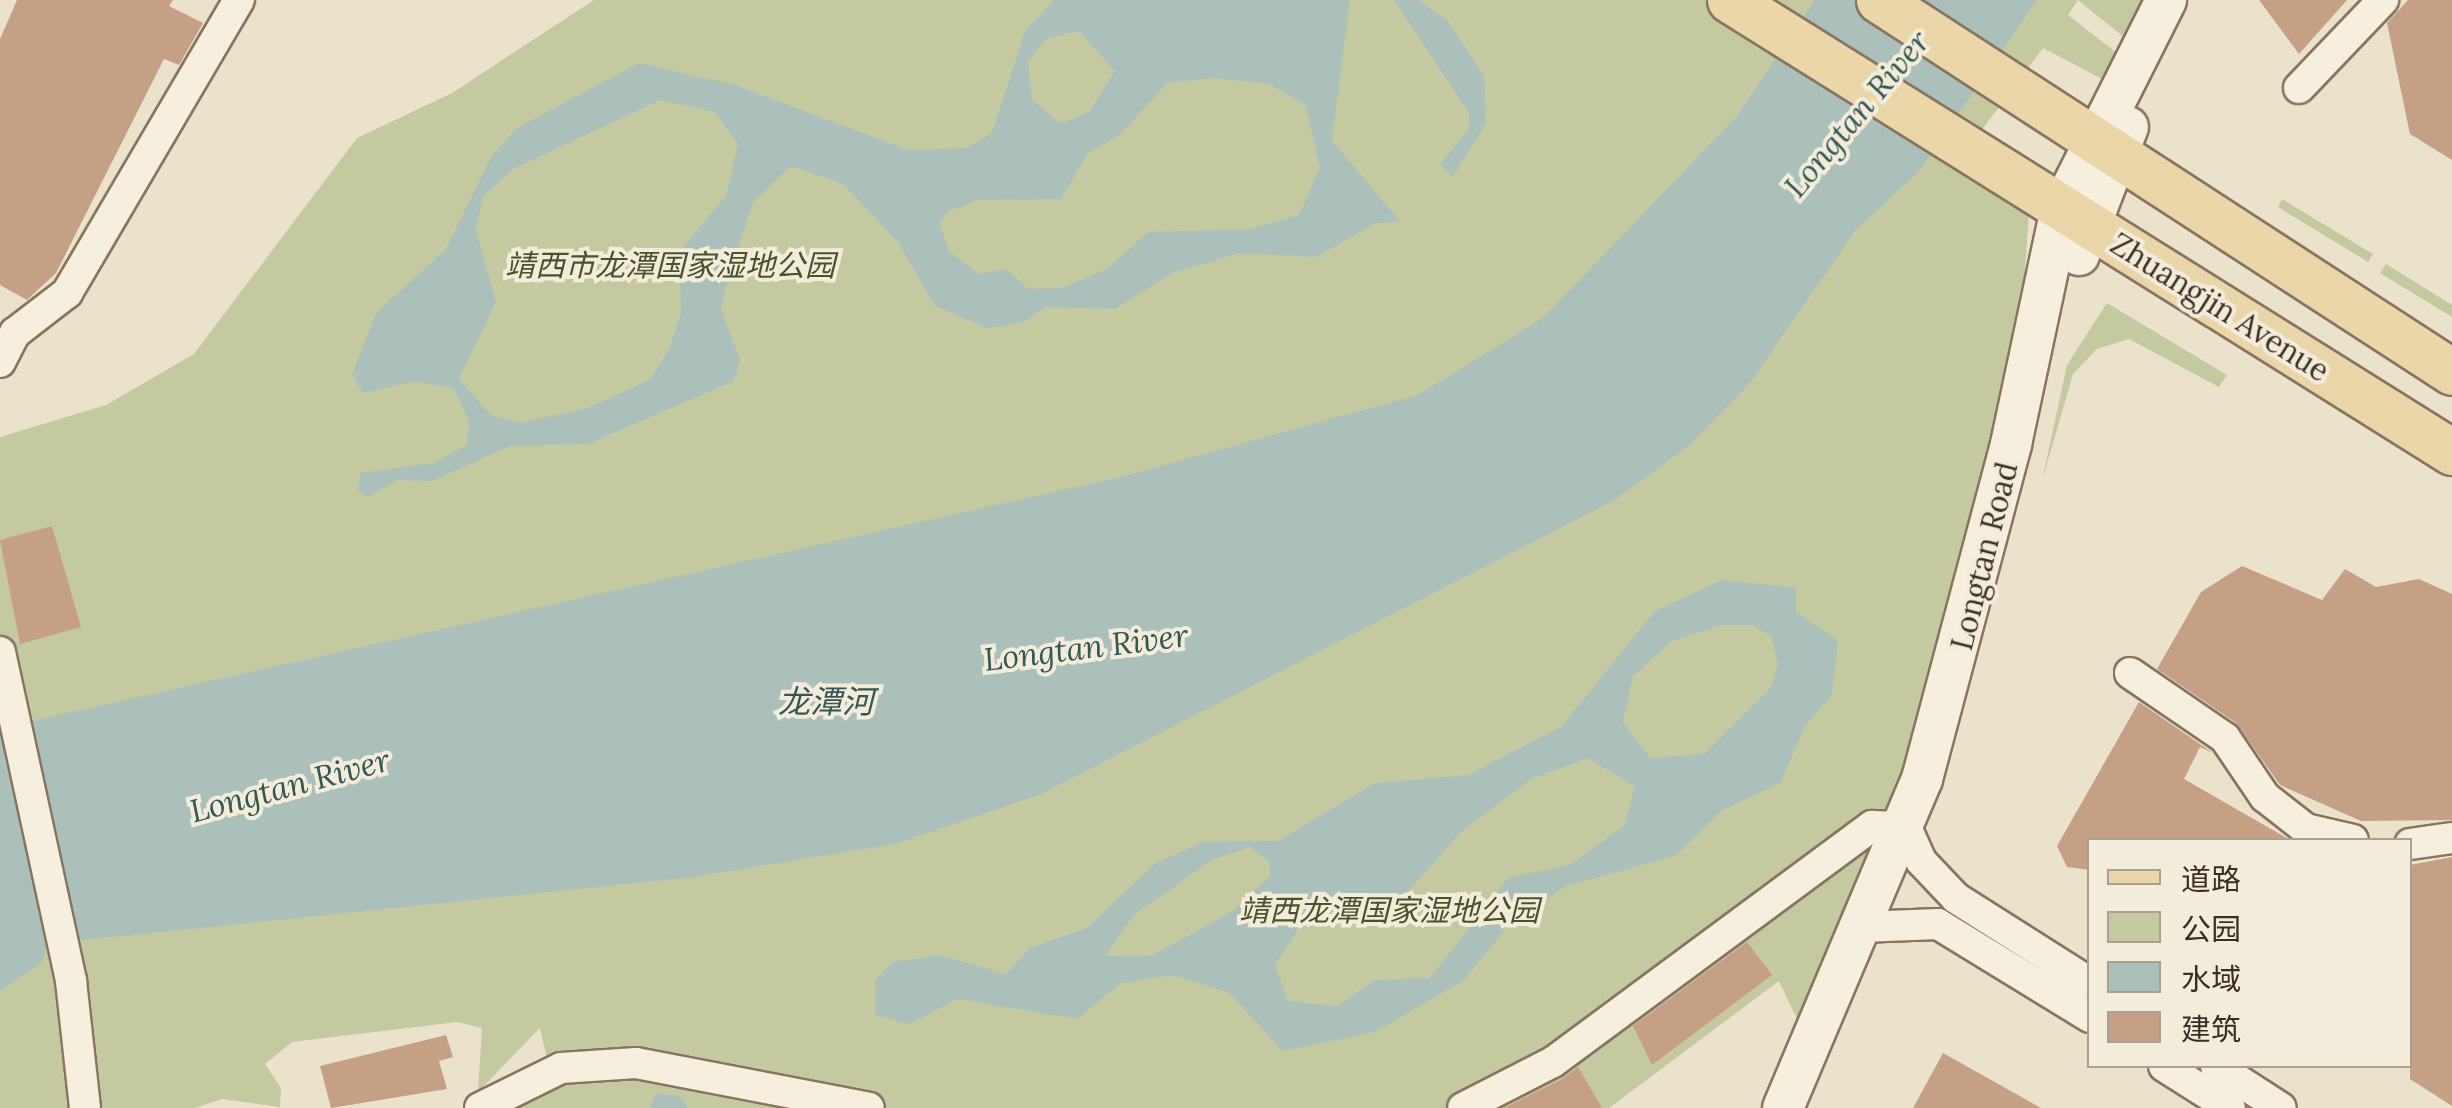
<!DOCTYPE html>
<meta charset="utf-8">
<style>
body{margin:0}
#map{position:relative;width:2452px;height:1108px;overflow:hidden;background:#ebe2cb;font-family:Lora,"Noto Sans SC",serif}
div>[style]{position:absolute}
.green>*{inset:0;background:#c4c9a0}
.water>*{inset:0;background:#abc0ba}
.building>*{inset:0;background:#c5a085}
.roads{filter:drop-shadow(2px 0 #877561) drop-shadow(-2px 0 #877561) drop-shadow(0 2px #877561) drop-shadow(0 -2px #877561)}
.street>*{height:30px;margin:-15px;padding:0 15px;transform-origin:15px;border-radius:15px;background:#f6efde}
.secondary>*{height:40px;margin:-20px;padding:0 20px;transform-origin:20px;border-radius:20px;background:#f6efde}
.primary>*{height:45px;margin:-22.5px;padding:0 22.5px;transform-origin:22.5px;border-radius:22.5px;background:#ead6a8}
span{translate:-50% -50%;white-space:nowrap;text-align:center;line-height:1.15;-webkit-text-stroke:8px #f3ecda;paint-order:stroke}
.park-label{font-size:30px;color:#49532b;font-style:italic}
.street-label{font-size:30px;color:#392e23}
.water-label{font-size:32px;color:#345755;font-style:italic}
.legend{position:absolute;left:2087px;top:838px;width:325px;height:230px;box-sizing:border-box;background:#f3ecda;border:2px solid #a9a091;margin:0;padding:12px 18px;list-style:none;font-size:30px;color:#392e23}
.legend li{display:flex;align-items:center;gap:20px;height:50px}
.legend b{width:50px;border:2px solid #a9a091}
</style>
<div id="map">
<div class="green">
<div style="clip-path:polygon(594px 0,2145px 0,2125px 38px,2078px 0,2068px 15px,2118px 54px,2102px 79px,2043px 48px,1981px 131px,2030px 198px,2024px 283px,1947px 715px,1799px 1023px,1779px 981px,1609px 1108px,513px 1108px,550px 1072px,540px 1028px,478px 1092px,482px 1028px,457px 1022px,292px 1042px,265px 1064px,281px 1088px,280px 1107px,222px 1099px,195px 1108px,0 1108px,0 437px,106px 405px,194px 354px,357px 138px,452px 93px)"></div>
<div style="clip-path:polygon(2282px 199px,2373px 254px,2368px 262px,2278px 207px)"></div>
<div style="clip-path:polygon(2386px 264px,2452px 305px,2452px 317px,2380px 273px)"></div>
<div style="clip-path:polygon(2107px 303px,2227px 375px,2219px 387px,2129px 339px,2097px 349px,2073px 374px,2042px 481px,2067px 365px)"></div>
</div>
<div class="water">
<div style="clip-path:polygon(evenodd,1054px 0,1350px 0,1332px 141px,1401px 222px,1376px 223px,1316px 257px,1240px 253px,1172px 273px,1115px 309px,1046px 307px,1024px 322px,987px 328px,935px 306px,898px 242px,842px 183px,791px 166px,753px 202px,727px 282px,721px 309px,740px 360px,734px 381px,588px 444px,510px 446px,432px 481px,398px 480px,367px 497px,358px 490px,360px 473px,433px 463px,467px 445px,469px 421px,454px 389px,416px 381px,363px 393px,352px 375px,376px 313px,446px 249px,491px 157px,517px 128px,639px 63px,735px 85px,908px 150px,966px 148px,992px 133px,1025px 31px,1054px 0,1079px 31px,1115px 71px,1089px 112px,1060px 124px,1032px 99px,1028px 61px,1047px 38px,1079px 31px,1054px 0,1213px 78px,1269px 84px,1305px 104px,1320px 167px,1299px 215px,1251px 229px,1148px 232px,1107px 269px,1063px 288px,1028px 289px,1006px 269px,979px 274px,949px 251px,939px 223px,948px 211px,979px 200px,1061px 199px,1088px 153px,1121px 134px,1167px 83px,1213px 78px,1054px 0,660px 100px,715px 112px,738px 144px,726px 196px,679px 252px,681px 313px,670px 347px,651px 379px,588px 408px,520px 423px,491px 415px,459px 379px,496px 302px,476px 230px,483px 197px,513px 169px,660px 100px)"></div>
<div style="clip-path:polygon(1394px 0,1418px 0,1448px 21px,1484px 76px,1486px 123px,1453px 177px,1440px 164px,1469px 128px,1469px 113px)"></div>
<div style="clip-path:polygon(1815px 0,2037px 0,1920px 170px,1855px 231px,1749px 384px,1690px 445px,1613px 501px,1039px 795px,895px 844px,694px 877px,74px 941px,32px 721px,1121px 477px,1418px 395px,1543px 318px,1737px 116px)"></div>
<div style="clip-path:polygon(evenodd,1722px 580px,1796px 588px,1796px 612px,1838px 640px,1832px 695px,1805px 726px,1780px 783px,1721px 811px,1675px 856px,1566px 886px,1507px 927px,1464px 980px,1375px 1032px,1282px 1051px,1230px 993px,1173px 975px,1121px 983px,1077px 1019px,957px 999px,910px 1024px,875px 1015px,875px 981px,892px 962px,940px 955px,1006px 974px,1030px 948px,1087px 928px,1154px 864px,1203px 842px,1278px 841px,1375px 783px,1468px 775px,1561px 727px,1655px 611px,1722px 580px,1722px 625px,1752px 625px,1771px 636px,1778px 664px,1771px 688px,1704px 754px,1650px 758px,1623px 722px,1633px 676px,1672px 641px,1722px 625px,1722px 580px,1588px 758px,1635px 787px,1624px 826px,1569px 865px,1508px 878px,1430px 978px,1375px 980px,1337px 1006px,1288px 1001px,1275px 965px,1302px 923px,1324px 912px,1395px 906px,1463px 830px,1531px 779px,1588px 758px,1722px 580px,1250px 847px,1270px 862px,1270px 876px,1233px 911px,1153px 955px,1105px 956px,1134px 915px,1212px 860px,1250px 847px)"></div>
<div style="clip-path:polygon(0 712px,50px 939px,41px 963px,0 991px)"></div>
<div style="clip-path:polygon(656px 1093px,680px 1096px,688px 1108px,650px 1108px)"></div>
</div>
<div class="building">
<div style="clip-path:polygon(17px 0,173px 0,169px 6px,203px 23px,179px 65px,164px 59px,56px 273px,27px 300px,0 285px,0 39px)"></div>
<div style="clip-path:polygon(2259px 0,2347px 0,2299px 54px)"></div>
<div style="clip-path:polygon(2408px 0,2452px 0,2452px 160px,2410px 134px,2387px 23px)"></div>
<div style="clip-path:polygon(52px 526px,81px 627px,20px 644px,0 540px)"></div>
<div style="clip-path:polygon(2242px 566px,2322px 600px,2345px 569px,2376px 587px,2419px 579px,2452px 594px,2452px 820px,2361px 821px,2280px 785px,2236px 723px,2157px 669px,2201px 592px)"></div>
<div style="clip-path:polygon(2139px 702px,2213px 753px,2200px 747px,2184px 779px,2290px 840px,2090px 840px,2090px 870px,2067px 867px,2057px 846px)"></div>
<div style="clip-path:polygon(2452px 857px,2452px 1106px,2410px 1079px,2410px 865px)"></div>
<div style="clip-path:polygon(1747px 942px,1772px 975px,1652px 1065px,1633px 1026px)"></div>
<div style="clip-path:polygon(446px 1035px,453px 1057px,439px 1061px,447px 1089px,331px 1108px,320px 1066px)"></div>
<div style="clip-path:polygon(1943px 1053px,2041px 1108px,1913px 1108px)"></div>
<div style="clip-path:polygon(1578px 1067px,1602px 1108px,1504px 1108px,1562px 1079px)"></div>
</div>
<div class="roads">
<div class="street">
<div style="left:2299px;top:88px;width:122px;rotate:-46.3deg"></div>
<div style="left:0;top:362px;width:33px;rotate:-63deg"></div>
<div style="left:15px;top:333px;width:66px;rotate:-37.6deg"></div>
<div style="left:67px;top:293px;width:340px;rotate:-59.6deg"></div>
<div style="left:0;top:652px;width:337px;rotate:77.8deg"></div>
<div style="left:71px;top:981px;width:128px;rotate:83.7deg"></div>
<div style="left:2130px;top:673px;width:115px;rotate:34.4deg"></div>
<div style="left:2225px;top:738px;width:71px;rotate:55.9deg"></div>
<div style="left:2265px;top:797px;width:52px;rotate:38deg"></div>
<div style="left:2306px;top:829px;width:48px;rotate:13.2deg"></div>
<div style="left:2410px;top:844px;width:42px;rotate:-8.1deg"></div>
<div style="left:1861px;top:927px;width:77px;rotate:-2.2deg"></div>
<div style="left:1938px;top:924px;width:178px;rotate:31.5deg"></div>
<div style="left:2164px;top:1066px;width:78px;rotate:32.5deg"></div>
<div style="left:2216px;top:1066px;width:77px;rotate:32.9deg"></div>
<div style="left:480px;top:1108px;width:90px;rotate:-26.3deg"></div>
<div style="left:561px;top:1068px;width:75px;rotate:-3.8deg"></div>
<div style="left:636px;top:1063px;width:237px;rotate:10.9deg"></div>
<div style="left:1463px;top:1108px;width:101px;rotate:-27.1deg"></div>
<div style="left:1553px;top:1062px;width:397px;rotate:-36.5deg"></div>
<div style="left:1872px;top:826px;width:34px;rotate:2deg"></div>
<div style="left:1906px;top:827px;width:37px;rotate:66deg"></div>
<div style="left:1921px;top:861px;width:51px;rotate:46.6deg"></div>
<div style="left:1956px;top:898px;width:159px;rotate:32.4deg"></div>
</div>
<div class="secondary">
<div style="left:2079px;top:255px;width:137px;rotate:-69.1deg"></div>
<div style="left:1783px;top:1108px;width:357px;rotate:-67.1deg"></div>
<div style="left:1922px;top:779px;width:347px;rotate:-75.1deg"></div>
<div style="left:2011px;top:444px;width:240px;rotate:-78deg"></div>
<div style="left:2061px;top:209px;width:234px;rotate:-63.3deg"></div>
</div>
<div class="primary">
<div style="left:1730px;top:0;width:852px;rotate:32.05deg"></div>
<div style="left:1879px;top:0;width:683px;rotate:32.99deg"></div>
</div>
</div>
<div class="park-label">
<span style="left:670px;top:265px">靖西市龙潭国家湿地公园</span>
<span style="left:1389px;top:910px">靖西龙潭国家湿地公园</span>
</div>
<div class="street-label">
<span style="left:2220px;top:307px;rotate:32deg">Zhuangjin Avenue</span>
<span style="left:1984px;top:556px;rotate:-76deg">Longtan Road</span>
</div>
<div class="water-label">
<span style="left:1857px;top:114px;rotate:-50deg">Longtan River</span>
<span style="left:1086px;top:648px;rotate:-7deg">Longtan River</span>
<span style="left:826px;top:702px">龙潭河</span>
<span style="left:290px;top:786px;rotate:-15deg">Longtan River</span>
</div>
<ul class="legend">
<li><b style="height:12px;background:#ead6a8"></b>道路</li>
<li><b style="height:28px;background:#c4c9a0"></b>公园</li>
<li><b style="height:28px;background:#abc0ba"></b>水域</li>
<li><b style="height:28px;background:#c5a085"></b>建筑</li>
</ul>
</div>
